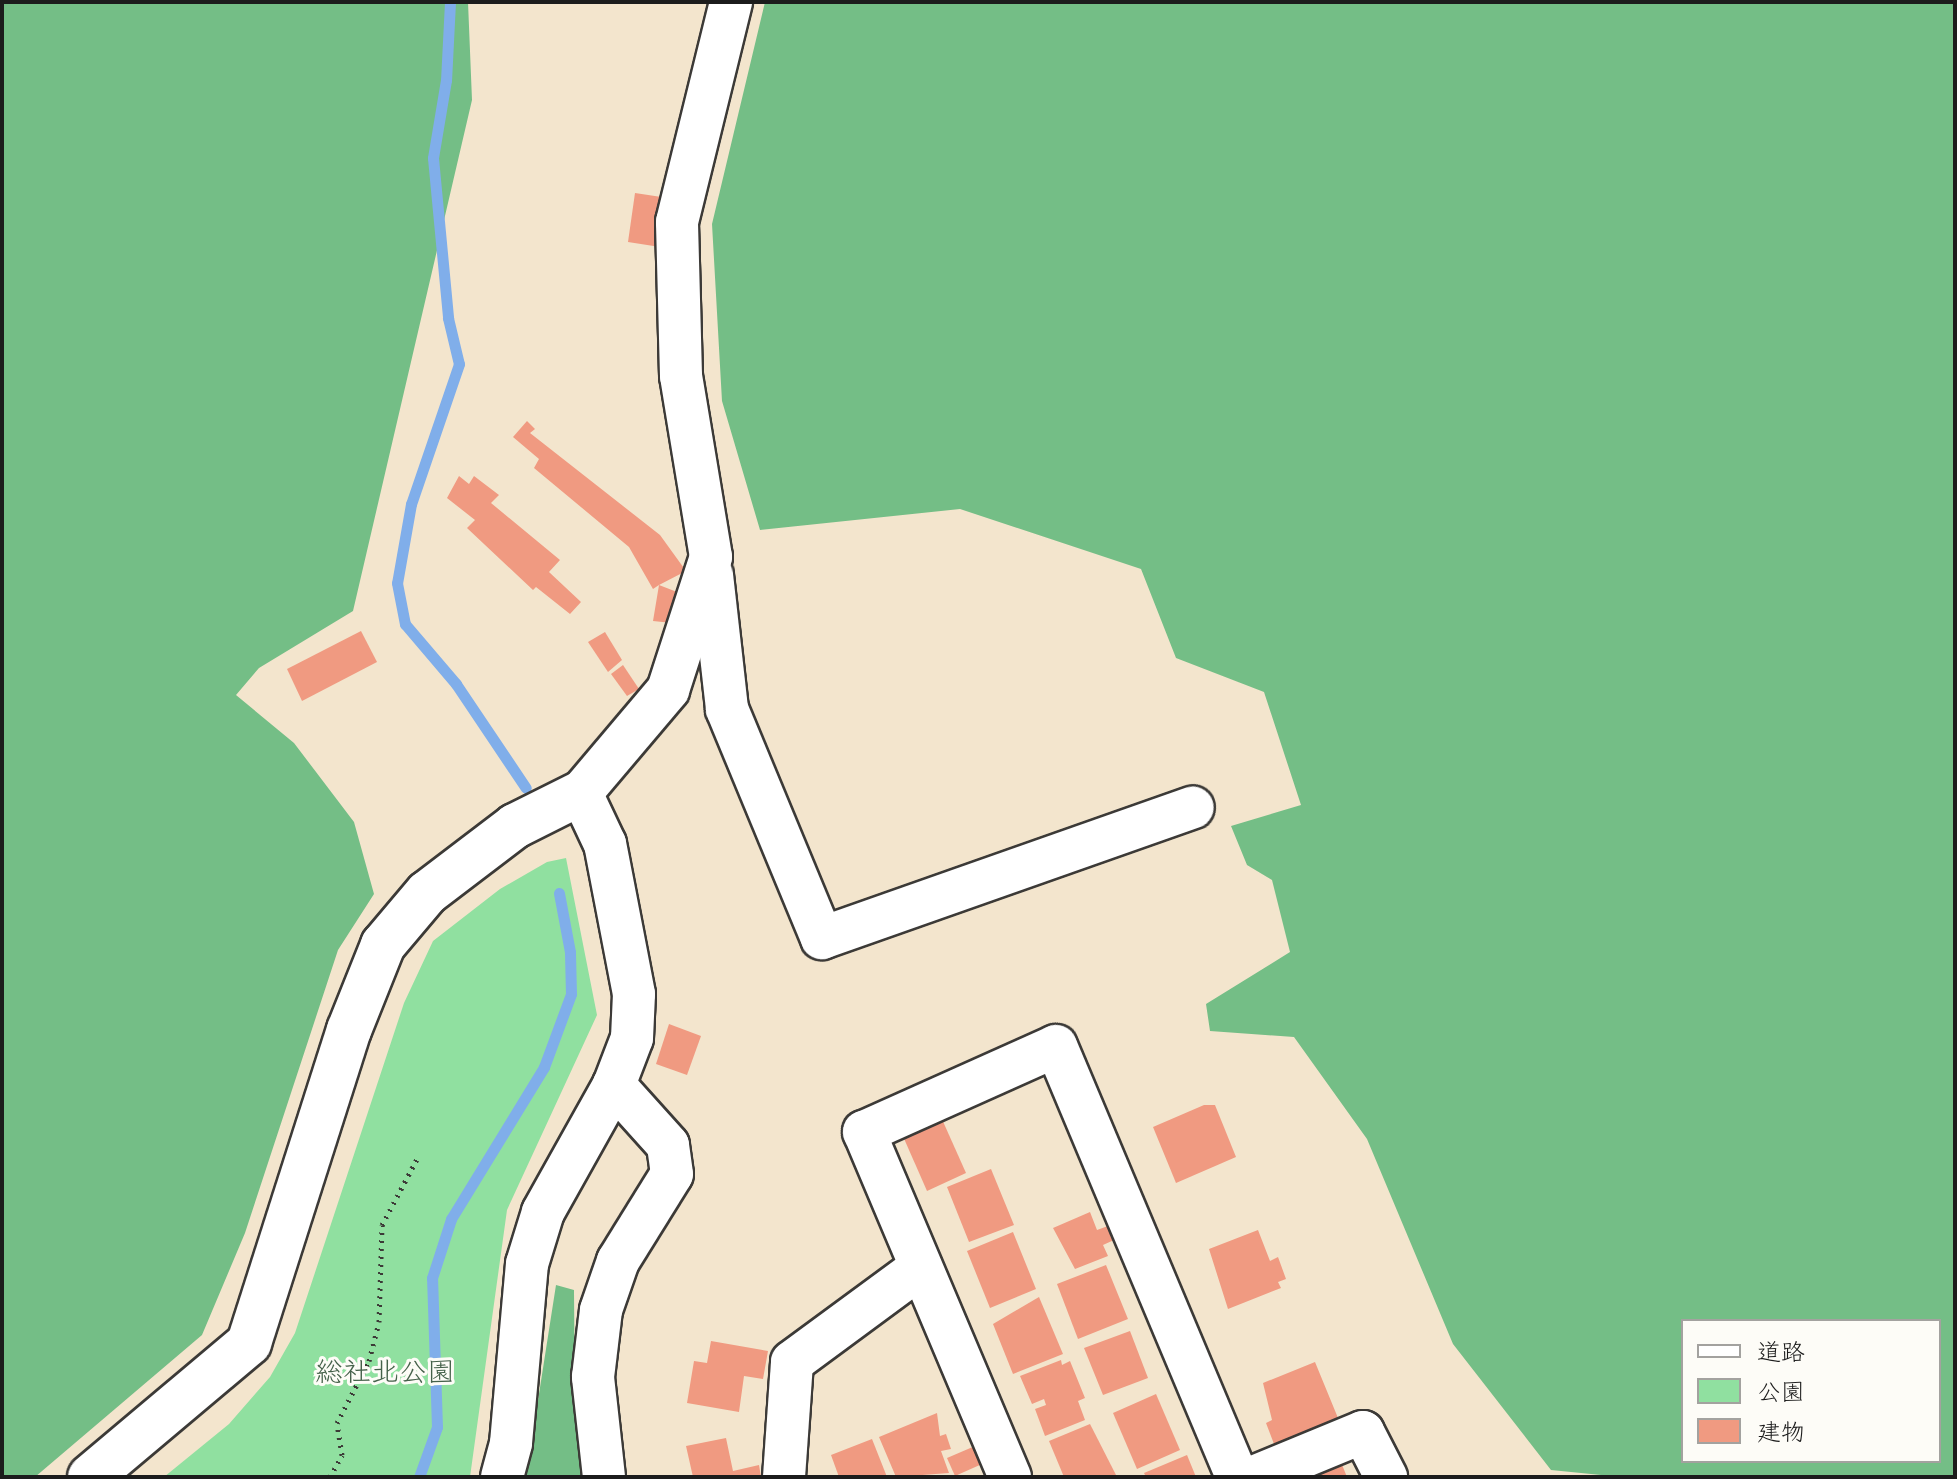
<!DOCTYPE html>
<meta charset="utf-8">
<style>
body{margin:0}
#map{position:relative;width:1957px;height:1479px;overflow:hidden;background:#f3e5cd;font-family:"Gochi Hand","Klee One",sans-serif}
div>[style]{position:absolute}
.green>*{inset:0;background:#90e0a0}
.forest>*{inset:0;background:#74be86}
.stream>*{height:11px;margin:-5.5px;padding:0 5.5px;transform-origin:5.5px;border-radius:5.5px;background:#80aeea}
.building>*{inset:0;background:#f09a81}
.path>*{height:5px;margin-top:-2.5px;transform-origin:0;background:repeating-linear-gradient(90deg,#3c3a37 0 2px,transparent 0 8px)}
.roads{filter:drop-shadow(2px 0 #3c3a37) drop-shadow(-2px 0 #3c3a37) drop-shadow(0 2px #3c3a37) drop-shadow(0 -2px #3c3a37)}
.minor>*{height:42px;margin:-21px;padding:0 21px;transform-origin:21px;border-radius:21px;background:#fff}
.tertiary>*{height:44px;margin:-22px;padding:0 22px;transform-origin:22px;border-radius:22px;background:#fff}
span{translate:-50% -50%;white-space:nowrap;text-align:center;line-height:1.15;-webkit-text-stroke:6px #fdfcf7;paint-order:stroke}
.park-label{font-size:28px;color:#45614a}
.frame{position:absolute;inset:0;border:4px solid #1c1c1c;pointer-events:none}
.legend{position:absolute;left:1681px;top:1319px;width:260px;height:144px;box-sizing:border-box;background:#fdfcf7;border:2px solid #a3a29f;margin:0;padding:10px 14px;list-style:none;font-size:24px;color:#1c1c1c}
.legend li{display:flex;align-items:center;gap:16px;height:40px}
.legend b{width:40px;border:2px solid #a3a29f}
</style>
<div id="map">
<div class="green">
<div style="clip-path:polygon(566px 858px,597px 1015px,507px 1210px,470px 1477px,164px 1477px,229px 1424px,270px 1377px,295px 1333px,404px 1003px,433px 941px,500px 889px,547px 862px)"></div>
</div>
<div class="forest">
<div style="clip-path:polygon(2px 2px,468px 2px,472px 100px,353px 611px,259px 668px,236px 695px,294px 743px,354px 822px,374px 894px,338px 950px,245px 1233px,202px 1335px,35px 1477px,2px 1477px)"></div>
<div style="clip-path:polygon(evenodd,765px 2px,1955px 2px,1955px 1477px,1621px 1477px,1551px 1470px,1453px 1344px,1367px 1139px,1294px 1037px,1210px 1031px,1206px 1004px,1290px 952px,1272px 880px,1247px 865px,1231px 826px,1301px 805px,1264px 692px,1176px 658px,1141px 569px,960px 509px,760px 530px,722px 401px,712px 224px,765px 2px,1683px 1321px,1939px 1321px,1939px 1461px,1683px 1461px,1683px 1321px)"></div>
<div style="clip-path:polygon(556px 1285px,574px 1290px,575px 1420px,584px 1477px,526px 1477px)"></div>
</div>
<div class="stream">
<div style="left:450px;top:2px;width:78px;rotate:92.9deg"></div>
<div style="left:446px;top:80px;width:79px;rotate:99.5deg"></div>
<div style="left:433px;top:158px;width:161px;rotate:84.6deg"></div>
<div style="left:448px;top:318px;width:47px;rotate:76.6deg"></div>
<div style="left:459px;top:364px;width:148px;rotate:108.9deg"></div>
<div style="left:411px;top:504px;width:80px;rotate:100deg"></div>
<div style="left:397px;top:583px;width:42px;rotate:79deg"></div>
<div style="left:405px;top:624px;width:79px;rotate:49.6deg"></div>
<div style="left:456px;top:684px;width:125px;rotate:56.1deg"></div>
<div style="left:419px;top:1477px;width:53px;rotate:-70.2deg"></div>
<div style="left:437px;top:1427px;width:149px;rotate:-91.9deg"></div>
<div style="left:432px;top:1278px;width:62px;rotate:-72.1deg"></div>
<div style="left:451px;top:1219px;width:178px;rotate:-58.5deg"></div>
<div style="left:544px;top:1067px;width:78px;rotate:-69.7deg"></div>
<div style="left:571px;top:994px;width:42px;rotate:-91.4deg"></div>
<div style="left:570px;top:952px;width:60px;rotate:-100.6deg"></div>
</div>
<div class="building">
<div style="clip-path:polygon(635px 193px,668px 198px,660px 247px,628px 242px)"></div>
<div style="clip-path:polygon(527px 421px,535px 429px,530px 433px,660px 535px,686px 571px,659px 585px,677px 592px,672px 623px,653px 621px,659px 585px,653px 589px,629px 547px,534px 468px,539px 459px,513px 437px)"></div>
<div style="clip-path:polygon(459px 476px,469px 484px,474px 476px,499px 495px,491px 503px,560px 560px,549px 572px,581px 602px,570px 614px,536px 587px,533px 590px,467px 528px,475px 520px,447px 498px)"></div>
<div style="clip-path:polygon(361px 631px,377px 662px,302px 701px,287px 669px)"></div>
<div style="clip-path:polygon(605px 632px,622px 660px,608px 672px,588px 642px)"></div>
<div style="clip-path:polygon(623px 665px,639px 689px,627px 696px,611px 674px)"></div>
<div style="clip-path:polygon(669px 1024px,701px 1036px,687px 1075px,656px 1064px)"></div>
<div style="clip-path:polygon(1204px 1105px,1215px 1105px,1236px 1157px,1176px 1183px,1153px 1127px)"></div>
<div style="clip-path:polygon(941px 1117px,966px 1173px,927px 1191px,902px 1134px)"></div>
<div style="clip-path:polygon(991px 1169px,1014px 1225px,969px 1242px,947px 1187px)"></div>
<div style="clip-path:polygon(1090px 1212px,1097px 1230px,1108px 1226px,1114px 1240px,1103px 1245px,1108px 1256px,1075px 1269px,1053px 1228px)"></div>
<div style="clip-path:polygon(1258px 1230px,1270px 1261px,1278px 1257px,1286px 1279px,1278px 1282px,1281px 1288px,1228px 1309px,1209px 1249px)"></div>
<div style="clip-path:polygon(1013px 1232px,1036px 1289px,990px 1308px,967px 1251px)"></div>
<div style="clip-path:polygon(1106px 1265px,1128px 1319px,1078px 1339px,1057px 1284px)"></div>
<div style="clip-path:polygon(1039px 1297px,1063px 1354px,1013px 1374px,993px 1324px)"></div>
<div style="clip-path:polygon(1130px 1331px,1148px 1378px,1103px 1395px,1084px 1348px)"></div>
<div style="clip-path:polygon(711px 1341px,768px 1351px,763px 1379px,744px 1376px,739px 1412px,687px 1403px,694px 1361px,707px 1363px)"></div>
<div style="clip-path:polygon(1061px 1360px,1062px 1365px,1070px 1361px,1085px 1398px,1078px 1401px,1085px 1420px,1045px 1436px,1035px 1409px,1046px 1405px,1044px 1399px,1032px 1404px,1020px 1376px)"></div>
<div style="clip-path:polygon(1315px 1362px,1338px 1418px,1330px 1421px,1333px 1429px,1312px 1438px,1309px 1430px,1274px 1444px,1266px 1423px,1272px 1420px,1263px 1383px)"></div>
<div style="clip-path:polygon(1156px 1394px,1180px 1450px,1137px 1469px,1113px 1413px)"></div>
<div style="clip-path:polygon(937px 1413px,940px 1436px,946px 1434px,951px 1449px,941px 1451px,949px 1473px,896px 1477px,879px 1437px)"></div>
<div style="clip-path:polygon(1090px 1424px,1116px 1475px,1064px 1477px,1049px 1441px)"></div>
<div style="clip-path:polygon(726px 1438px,733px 1471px,759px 1465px,761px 1477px,693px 1477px,686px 1446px)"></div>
<div style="clip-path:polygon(872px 1439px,887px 1477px,839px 1477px,831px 1455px)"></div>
<div style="clip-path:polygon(975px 1446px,982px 1464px,955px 1476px,947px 1458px)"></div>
<div style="clip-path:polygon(1187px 1455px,1196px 1477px,1146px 1477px,1144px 1473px)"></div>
<div style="clip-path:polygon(1338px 1455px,1347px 1477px,1285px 1477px)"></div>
</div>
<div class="path">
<div style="left:330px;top:1477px;width:25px;rotate:-61deg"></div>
<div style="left:342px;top:1455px;width:32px;rotate:-99deg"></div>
<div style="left:337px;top:1423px;width:70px;rotate:-62.7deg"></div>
<div style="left:369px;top:1361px;width:40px;rotate:-75.6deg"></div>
<div style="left:379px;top:1322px;width:97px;rotate:-88.2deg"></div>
<div style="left:382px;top:1225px;width:75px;rotate:-62.1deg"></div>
</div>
<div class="roads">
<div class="minor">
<div style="left:712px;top:575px;width:135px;rotate:83.6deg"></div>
<div style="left:727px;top:709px;width:248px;rotate:67.5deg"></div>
<div style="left:822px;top:938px;width:393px;rotate:-19.4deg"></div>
<div style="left:502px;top:1477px;width:35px;rotate:-75deg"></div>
<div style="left:511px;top:1443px;width:180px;rotate:-84.9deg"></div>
<div style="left:527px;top:1264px;width:54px;rotate:-72.9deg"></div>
<div style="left:543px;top:1212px;width:145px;rotate:-60.8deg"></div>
<div style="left:614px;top:1085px;width:50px;rotate:-69deg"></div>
<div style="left:632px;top:1038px;width:44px;rotate:-87.4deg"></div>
<div style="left:634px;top:994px;width:153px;rotate:-100.9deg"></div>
<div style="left:605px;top:844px;width:56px;rotate:-115.2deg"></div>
<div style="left:581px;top:793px;width:135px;rotate:-49.8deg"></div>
<div style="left:668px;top:690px;width:140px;rotate:-72.1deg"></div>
<div style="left:711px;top:557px;width:183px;rotate:-99.4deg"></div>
<div style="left:681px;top:376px;width:154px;rotate:-91.5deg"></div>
<div style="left:677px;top:222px;width:227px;rotate:-76.2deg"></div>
<div style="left:604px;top:1477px;width:101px;rotate:-96.3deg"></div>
<div style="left:593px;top:1377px;width:67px;rotate:-83.2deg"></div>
<div style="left:601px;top:1310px;width:52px;rotate:-70.9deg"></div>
<div style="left:618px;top:1261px;width:102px;rotate:-58.2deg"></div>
<div style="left:672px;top:1174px;width:29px;rotate:-98deg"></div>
<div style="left:668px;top:1145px;width:81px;rotate:-132deg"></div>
<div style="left:784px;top:1477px;width:115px;rotate:-86deg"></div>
<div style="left:792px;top:1362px;width:160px;rotate:-36.4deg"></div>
<div style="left:1010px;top:1477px;width:375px;rotate:-112.9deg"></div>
<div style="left:864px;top:1132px;width:210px;rotate:-24.1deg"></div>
<div style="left:1056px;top:1046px;width:467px;rotate:67.2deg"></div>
<div style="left:1254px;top:1477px;width:118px;rotate:-22.4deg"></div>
<div style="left:1363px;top:1432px;width:51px;rotate:62.9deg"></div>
</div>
<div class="tertiary">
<div style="left:90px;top:1477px;width:208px;rotate:-40.1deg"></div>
<div style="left:249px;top:1343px;width:329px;rotate:-72.3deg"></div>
<div style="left:349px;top:1030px;width:92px;rotate:-68.2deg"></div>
<div style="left:383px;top:945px;width:68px;rotate:-49.8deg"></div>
<div style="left:427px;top:893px;width:111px;rotate:-37.3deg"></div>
<div style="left:515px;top:826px;width:74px;rotate:-26.6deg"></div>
</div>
</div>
<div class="park-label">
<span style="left:385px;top:1376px">総社北公園</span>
</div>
<div class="frame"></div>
<ul class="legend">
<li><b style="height:10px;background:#fff"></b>道路</li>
<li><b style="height:22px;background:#90e0a0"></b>公園</li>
<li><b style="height:22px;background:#f09a81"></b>建物</li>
</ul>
</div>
